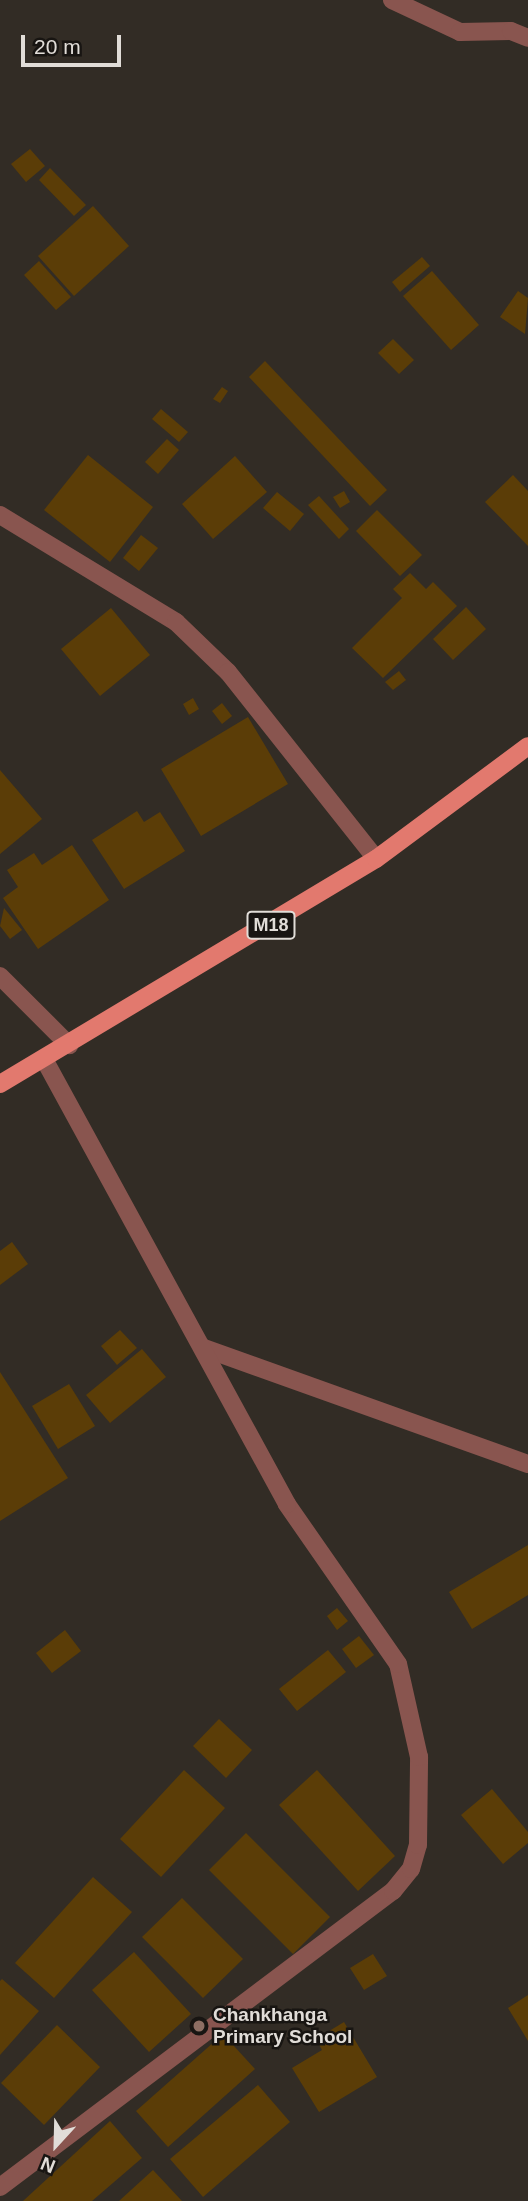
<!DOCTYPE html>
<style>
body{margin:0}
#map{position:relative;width:528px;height:2201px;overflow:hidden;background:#322c25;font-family:Arial,sans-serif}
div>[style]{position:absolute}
.building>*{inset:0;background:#5b3d07}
.minor>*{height:18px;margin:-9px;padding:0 9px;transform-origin:9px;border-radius:9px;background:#89554f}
.major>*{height:18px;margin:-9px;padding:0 9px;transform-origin:9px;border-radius:9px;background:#e2796e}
.dots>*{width:19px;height:19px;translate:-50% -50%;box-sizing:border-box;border:4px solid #181512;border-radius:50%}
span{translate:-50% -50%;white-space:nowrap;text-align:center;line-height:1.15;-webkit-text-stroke:5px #181512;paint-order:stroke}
.shield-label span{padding:2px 5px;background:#181512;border:2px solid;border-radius:5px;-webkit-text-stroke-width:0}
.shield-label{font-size:18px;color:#e1ddd8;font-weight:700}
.poi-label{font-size:19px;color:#e1ddd8;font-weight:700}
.left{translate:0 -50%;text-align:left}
.north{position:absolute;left:21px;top:2110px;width:70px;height:70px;-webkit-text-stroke:5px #181512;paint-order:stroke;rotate:202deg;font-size:19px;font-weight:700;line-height:28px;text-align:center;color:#e1ddd8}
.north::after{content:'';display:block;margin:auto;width:24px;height:32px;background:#e1ddd8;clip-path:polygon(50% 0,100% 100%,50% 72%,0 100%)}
.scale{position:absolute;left:21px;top:35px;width:100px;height:32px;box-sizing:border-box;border:4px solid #e1ddd8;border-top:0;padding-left:9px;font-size:21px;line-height:24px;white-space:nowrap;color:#e1ddd8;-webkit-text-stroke:5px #181512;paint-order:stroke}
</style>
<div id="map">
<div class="building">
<div style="clip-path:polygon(30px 149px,45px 166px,26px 182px,11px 164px)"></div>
<div style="clip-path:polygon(50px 168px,86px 205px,74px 216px,39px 180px)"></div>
<div style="clip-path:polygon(93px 206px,129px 246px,74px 296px,38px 256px)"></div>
<div style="clip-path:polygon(422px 257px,430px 266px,400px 292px,392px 282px)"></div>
<div style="clip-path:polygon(39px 261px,71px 297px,56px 310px,24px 275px)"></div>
<div style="clip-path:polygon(432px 271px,479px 325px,451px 350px,403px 296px)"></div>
<div style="clip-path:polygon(518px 291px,528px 298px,525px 334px,500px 317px)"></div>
<div style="clip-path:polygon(393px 339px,414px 360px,399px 374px,378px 353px)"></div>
<div style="clip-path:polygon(265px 361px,387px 490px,370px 506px,249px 377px)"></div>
<div style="clip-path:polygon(222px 387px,228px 391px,220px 403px,213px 399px)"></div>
<div style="clip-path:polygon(161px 409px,188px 432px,179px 442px,152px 419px)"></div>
<div style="clip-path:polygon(167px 439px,179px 450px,158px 474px,145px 462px)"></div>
<div style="clip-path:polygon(88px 455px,153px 507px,110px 562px,44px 510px)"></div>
<div style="clip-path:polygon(235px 456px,267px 492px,213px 539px,182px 504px)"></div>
<div style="clip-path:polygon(513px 475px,528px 491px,528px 546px,485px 502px)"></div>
<div style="clip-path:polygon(344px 491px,350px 502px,340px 508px,333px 497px)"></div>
<div style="clip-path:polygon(277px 492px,304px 514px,290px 531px,263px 508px)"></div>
<div style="clip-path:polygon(319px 496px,349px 529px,339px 539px,308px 505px)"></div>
<div style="clip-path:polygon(377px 510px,422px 555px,400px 576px,356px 531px)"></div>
<div style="clip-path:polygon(141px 535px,158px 548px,139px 571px,123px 558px)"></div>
<div style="clip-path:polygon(410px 573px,426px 589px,433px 582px,457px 606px,383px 678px,352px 648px,402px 598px,393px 589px)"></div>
<div style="clip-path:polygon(466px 607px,486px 629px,453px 660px,433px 639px)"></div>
<div style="clip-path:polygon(111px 608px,150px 655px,100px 696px,61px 649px)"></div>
<div style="clip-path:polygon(399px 671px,406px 680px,393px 690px,385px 682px)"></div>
<div style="clip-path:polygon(193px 698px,199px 709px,189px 715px,183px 704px)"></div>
<div style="clip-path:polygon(222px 703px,232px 716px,222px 724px,212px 711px)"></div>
<div style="clip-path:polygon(248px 717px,288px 784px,201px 836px,161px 769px)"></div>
<div style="clip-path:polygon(0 770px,42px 819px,0 854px)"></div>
<div style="clip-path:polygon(137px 811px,144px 822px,160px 812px,185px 851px,124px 889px,92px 840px)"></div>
<div style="clip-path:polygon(72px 845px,109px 900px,38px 949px,3px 898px,18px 887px,7px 870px,34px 853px,42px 865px)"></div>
<div style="clip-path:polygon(4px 908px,22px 930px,10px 939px,0 926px)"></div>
<div style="clip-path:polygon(12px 1242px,28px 1264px,0 1285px,0 1251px)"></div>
<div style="clip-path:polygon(120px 1330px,137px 1348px,117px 1365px,101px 1346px)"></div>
<div style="clip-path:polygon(142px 1349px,166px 1377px,110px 1423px,86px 1395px)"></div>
<div style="clip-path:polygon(0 1372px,68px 1478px,0 1521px)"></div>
<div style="clip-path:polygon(69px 1384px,95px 1426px,58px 1449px,32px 1406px)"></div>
<div style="clip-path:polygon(528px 1545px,528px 1595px,472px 1629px,449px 1592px)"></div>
<div style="clip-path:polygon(337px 1608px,348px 1621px,337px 1630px,327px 1616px)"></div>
<div style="clip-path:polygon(65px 1630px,81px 1651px,52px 1673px,36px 1653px)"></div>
<div style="clip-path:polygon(359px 1636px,374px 1655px,356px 1668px,342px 1649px)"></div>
<div style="clip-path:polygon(328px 1650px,346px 1672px,297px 1711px,279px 1689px)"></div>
<div style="clip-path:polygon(219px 1719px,252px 1750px,226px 1778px,193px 1746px)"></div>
<div style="clip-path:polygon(184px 1770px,225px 1808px,161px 1877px,120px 1839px)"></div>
<div style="clip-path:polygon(317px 1770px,395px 1856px,358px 1891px,279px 1805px)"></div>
<div style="clip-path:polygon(492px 1789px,528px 1832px,528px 1843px,503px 1864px,461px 1815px)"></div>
<div style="clip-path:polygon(246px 1833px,330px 1917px,293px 1954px,209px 1870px)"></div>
<div style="clip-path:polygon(93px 1877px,132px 1912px,54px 1998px,15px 1963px)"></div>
<div style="clip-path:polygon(182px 1898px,243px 1959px,203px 1998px,142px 1937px)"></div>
<div style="clip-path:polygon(134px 1952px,191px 2014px,149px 2052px,92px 1990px)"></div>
<div style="clip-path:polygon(373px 1954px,387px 1976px,364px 1990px,350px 1968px)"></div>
<div style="clip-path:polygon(2px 1979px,39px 2011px,0 2055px,0 1981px)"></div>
<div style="clip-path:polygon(528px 1995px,528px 2041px,508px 2008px)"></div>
<div style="clip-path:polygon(344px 2022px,377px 2077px,319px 2112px,292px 2068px,322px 2050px,316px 2039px)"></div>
<div style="clip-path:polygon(57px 2025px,100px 2067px,44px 2125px,1px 2083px)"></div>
<div style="clip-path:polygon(223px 2034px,255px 2069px,168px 2147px,136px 2111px)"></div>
<div style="clip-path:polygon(258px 2085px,290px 2122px,203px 2197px,170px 2159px)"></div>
<div style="clip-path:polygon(110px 2121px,142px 2158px,92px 2201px,23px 2201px)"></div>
<div style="clip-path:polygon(153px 2170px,182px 2201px,119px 2201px)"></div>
</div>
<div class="minor">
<div style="left:392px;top:0;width:75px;rotate:25.2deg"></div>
<div style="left:460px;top:32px;width:51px;rotate:-1.1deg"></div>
<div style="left:511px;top:31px;width:18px;rotate:22deg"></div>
<div style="left:0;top:515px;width:206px;rotate:31.3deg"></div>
<div style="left:176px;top:622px;width:72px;rotate:43.9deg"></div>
<div style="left:228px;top:672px;width:238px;rotate:51.6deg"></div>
<div style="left:0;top:976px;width:98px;rotate:45deg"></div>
<div style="left:204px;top:1348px;width:344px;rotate:19.7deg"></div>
<div style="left:0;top:2187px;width:492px;rotate:-37deg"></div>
<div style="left:393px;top:1891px;width:28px;rotate:-51deg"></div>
<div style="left:411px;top:1869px;width:25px;rotate:-74deg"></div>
<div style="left:418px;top:1845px;width:88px;rotate:-89.3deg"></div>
<div style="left:419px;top:1757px;width:95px;rotate:-102.7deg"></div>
<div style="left:398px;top:1664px;width:195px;rotate:-124.8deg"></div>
<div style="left:287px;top:1504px;width:507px;rotate:-118.64deg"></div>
</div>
<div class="major">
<div style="left:0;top:1084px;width:438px;rotate:-30.9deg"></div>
<div style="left:376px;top:859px;width:189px;rotate:-36.6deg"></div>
</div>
<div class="dots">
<div style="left:199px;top:2026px;background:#8d6e63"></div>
</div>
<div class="shield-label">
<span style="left:271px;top:925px">M18</span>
</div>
<div class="poi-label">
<span class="left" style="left:213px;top:2026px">Chankhanga<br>Primary School</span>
</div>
<div class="north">N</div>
<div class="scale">20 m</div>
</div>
